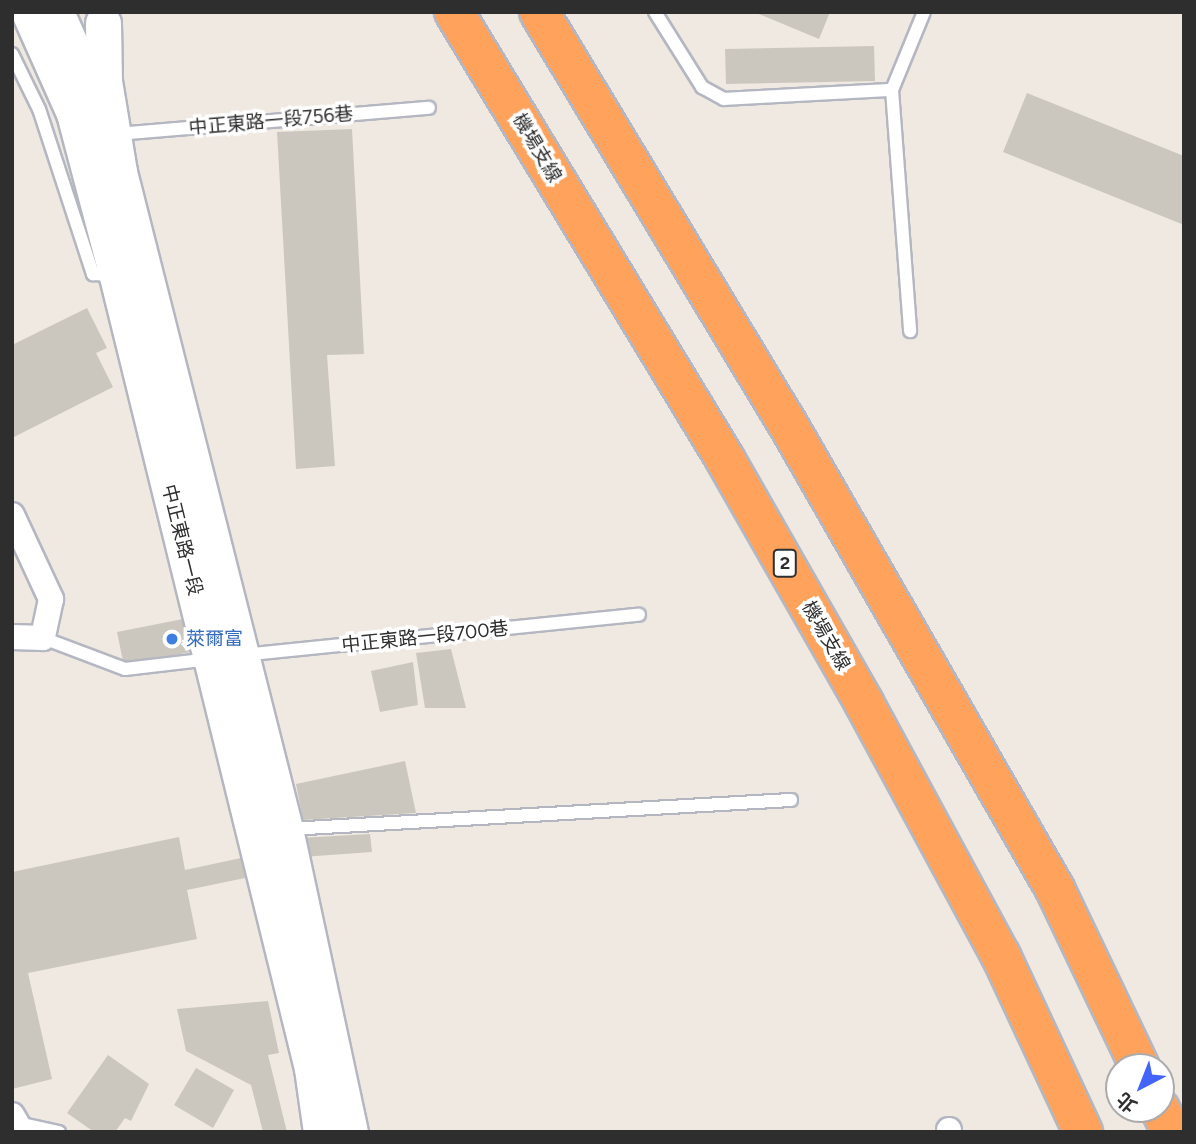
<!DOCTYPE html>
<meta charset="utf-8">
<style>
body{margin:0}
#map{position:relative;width:1196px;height:1144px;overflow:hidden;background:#efe9e1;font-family:Figtree,"Noto Sans TC",sans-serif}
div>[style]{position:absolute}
.building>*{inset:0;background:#cbc7bf}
.roads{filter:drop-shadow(2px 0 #b4b7c1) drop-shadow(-2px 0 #b4b7c1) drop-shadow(0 2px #b4b7c1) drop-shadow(0 -2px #b4b7c1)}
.lane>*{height:12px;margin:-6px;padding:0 6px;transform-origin:6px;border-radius:6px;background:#fff}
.street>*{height:24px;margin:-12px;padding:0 12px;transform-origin:12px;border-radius:12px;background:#fff}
.secondary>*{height:35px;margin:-17.5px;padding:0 17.5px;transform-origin:17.5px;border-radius:17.5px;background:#fff}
.highway>*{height:38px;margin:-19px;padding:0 19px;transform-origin:19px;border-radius:19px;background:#ffa35c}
.dots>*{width:19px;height:19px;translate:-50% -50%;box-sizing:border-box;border:4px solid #fff;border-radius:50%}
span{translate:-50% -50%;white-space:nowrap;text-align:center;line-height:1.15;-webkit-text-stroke:7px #fff;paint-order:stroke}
.shield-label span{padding:2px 5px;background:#fff;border:2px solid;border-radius:5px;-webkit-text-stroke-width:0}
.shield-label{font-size:18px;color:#2e2e2e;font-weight:700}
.street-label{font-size:19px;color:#2e2e2e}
.shop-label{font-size:19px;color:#366cbe}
.left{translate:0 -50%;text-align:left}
.frame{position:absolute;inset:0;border:14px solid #2e2e2e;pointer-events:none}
.north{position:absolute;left:1105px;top:1053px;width:70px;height:70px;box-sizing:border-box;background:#fff;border:2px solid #ababab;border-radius:50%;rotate:222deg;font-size:19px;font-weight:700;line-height:28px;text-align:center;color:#2e2e2e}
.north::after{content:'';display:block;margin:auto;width:24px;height:32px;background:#4264fb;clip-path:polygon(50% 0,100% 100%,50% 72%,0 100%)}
</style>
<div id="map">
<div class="building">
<div style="clip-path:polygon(754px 12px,830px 12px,819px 39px)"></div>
<div style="clip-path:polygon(874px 46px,875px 81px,726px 84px,725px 49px)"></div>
<div style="clip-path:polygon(1027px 93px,1184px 156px,1184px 225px,1003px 152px)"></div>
<div style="clip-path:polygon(352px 129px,364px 354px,327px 355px,335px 466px,296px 469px,277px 132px)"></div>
<div style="clip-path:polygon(87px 308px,107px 348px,96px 353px,113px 387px,12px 438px,12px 345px)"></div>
<div style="clip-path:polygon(183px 619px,190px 652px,124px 666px,117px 632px)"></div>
<div style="clip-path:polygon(451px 649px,466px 708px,425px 708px,416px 653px)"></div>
<div style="clip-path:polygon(413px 662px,418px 705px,380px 712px,371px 671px)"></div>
<div style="clip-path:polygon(405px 761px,416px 813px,303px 820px,296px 784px)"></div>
<div style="clip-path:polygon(370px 834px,372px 852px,302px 857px,300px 838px)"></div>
<div style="clip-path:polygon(179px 837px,185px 870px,241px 858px,245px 878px,187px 890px,197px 939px,28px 973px,52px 1079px,12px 1089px,12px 872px)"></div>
<div style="clip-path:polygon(268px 1001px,279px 1053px,268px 1055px,287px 1132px,263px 1132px,251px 1085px,186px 1051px,177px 1009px)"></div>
<div style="clip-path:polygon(108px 1055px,149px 1084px,131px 1121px,125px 1118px,115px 1132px,94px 1132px,67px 1113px)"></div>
<div style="clip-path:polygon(196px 1068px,234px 1090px,213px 1128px,174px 1105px)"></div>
</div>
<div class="roads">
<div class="lane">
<div style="left:655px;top:12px;width:89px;rotate:57.9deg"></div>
<div style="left:702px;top:87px;width:25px;rotate:29deg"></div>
<div style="left:724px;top:99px;width:168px;rotate:-3.1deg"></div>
<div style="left:892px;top:90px;width:84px;rotate:-67.7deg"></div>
<div style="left:12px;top:54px;width:61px;rotate:63.9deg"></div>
<div style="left:39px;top:109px;width:174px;rotate:71.9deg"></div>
<div style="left:93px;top:274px;width:20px;rotate:3deg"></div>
<div style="left:892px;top:90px;width:242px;rotate:85.7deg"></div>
<div style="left:117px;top:134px;width:313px;rotate:-4.8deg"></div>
<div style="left:43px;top:638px;width:88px;rotate:20.7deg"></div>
<div style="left:125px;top:669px;width:86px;rotate:-6.7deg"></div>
<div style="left:242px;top:655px;width:399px;rotate:-5.8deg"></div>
<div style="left:289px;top:829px;width:503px;rotate:-3.31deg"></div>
<div style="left:18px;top:1123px;width:42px;rotate:12.4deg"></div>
</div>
<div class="street">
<div style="left:12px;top:515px;width:93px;rotate:65.1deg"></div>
<div style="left:51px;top:599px;width:40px;rotate:102deg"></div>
<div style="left:43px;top:638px;width:31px;rotate:-178deg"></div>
<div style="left:12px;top:1115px;width:20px;rotate:60deg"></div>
<div style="left:949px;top:1130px;width:2px;rotate:90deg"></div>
</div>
<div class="secondary">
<div style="left:29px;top:12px;width:111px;rotate:66deg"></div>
<div style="left:74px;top:113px;width:169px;rotate:75.2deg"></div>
<div style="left:117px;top:276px;width:816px;rotate:76.17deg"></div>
<div style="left:312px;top:1068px;width:65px;rotate:82deg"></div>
<div style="left:56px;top:12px;width:71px;rotate:66deg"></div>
<div style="left:85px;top:77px;width:33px;rotate:79deg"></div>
<div style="left:103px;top:23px;width:58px;rotate:89deg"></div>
<div style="left:104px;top:81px;width:92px;rotate:80.6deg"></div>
<div style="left:119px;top:172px;width:678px;rotate:75.82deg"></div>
<div style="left:285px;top:829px;width:310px;rotate:77.9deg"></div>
</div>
<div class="highway">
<div style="left:454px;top:12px;width:523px;rotate:58.77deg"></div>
<div style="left:725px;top:459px;width:281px;rotate:60.3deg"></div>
<div style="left:864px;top:703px;width:288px;rotate:61.6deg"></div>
<div style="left:1001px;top:956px;width:194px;rotate:65deg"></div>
<div style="left:539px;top:12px;width:478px;rotate:58.9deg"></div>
<div style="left:786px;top:421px;width:540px;rotate:60.11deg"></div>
<div style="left:1055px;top:889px;width:197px;rotate:64.5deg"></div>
<div style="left:1160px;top:1109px;width:25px;rotate:64deg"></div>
</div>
</div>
<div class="dots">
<div style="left:172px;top:639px;background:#3f7fe0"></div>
</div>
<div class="shield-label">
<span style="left:785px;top:563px">2</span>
</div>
<div class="street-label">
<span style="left:271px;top:121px;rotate:-5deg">中正東路一段756巷</span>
<span style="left:537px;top:148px;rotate:59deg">機場支線</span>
<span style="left:182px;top:540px;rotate:76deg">中正東路一段</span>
<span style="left:826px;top:636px;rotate:60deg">機場支線</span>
<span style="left:425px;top:637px;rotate:-6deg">中正東路一段700巷</span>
</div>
<div class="shop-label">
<span class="left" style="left:186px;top:639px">萊爾富</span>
</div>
<div class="frame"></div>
<div class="north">北</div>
</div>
